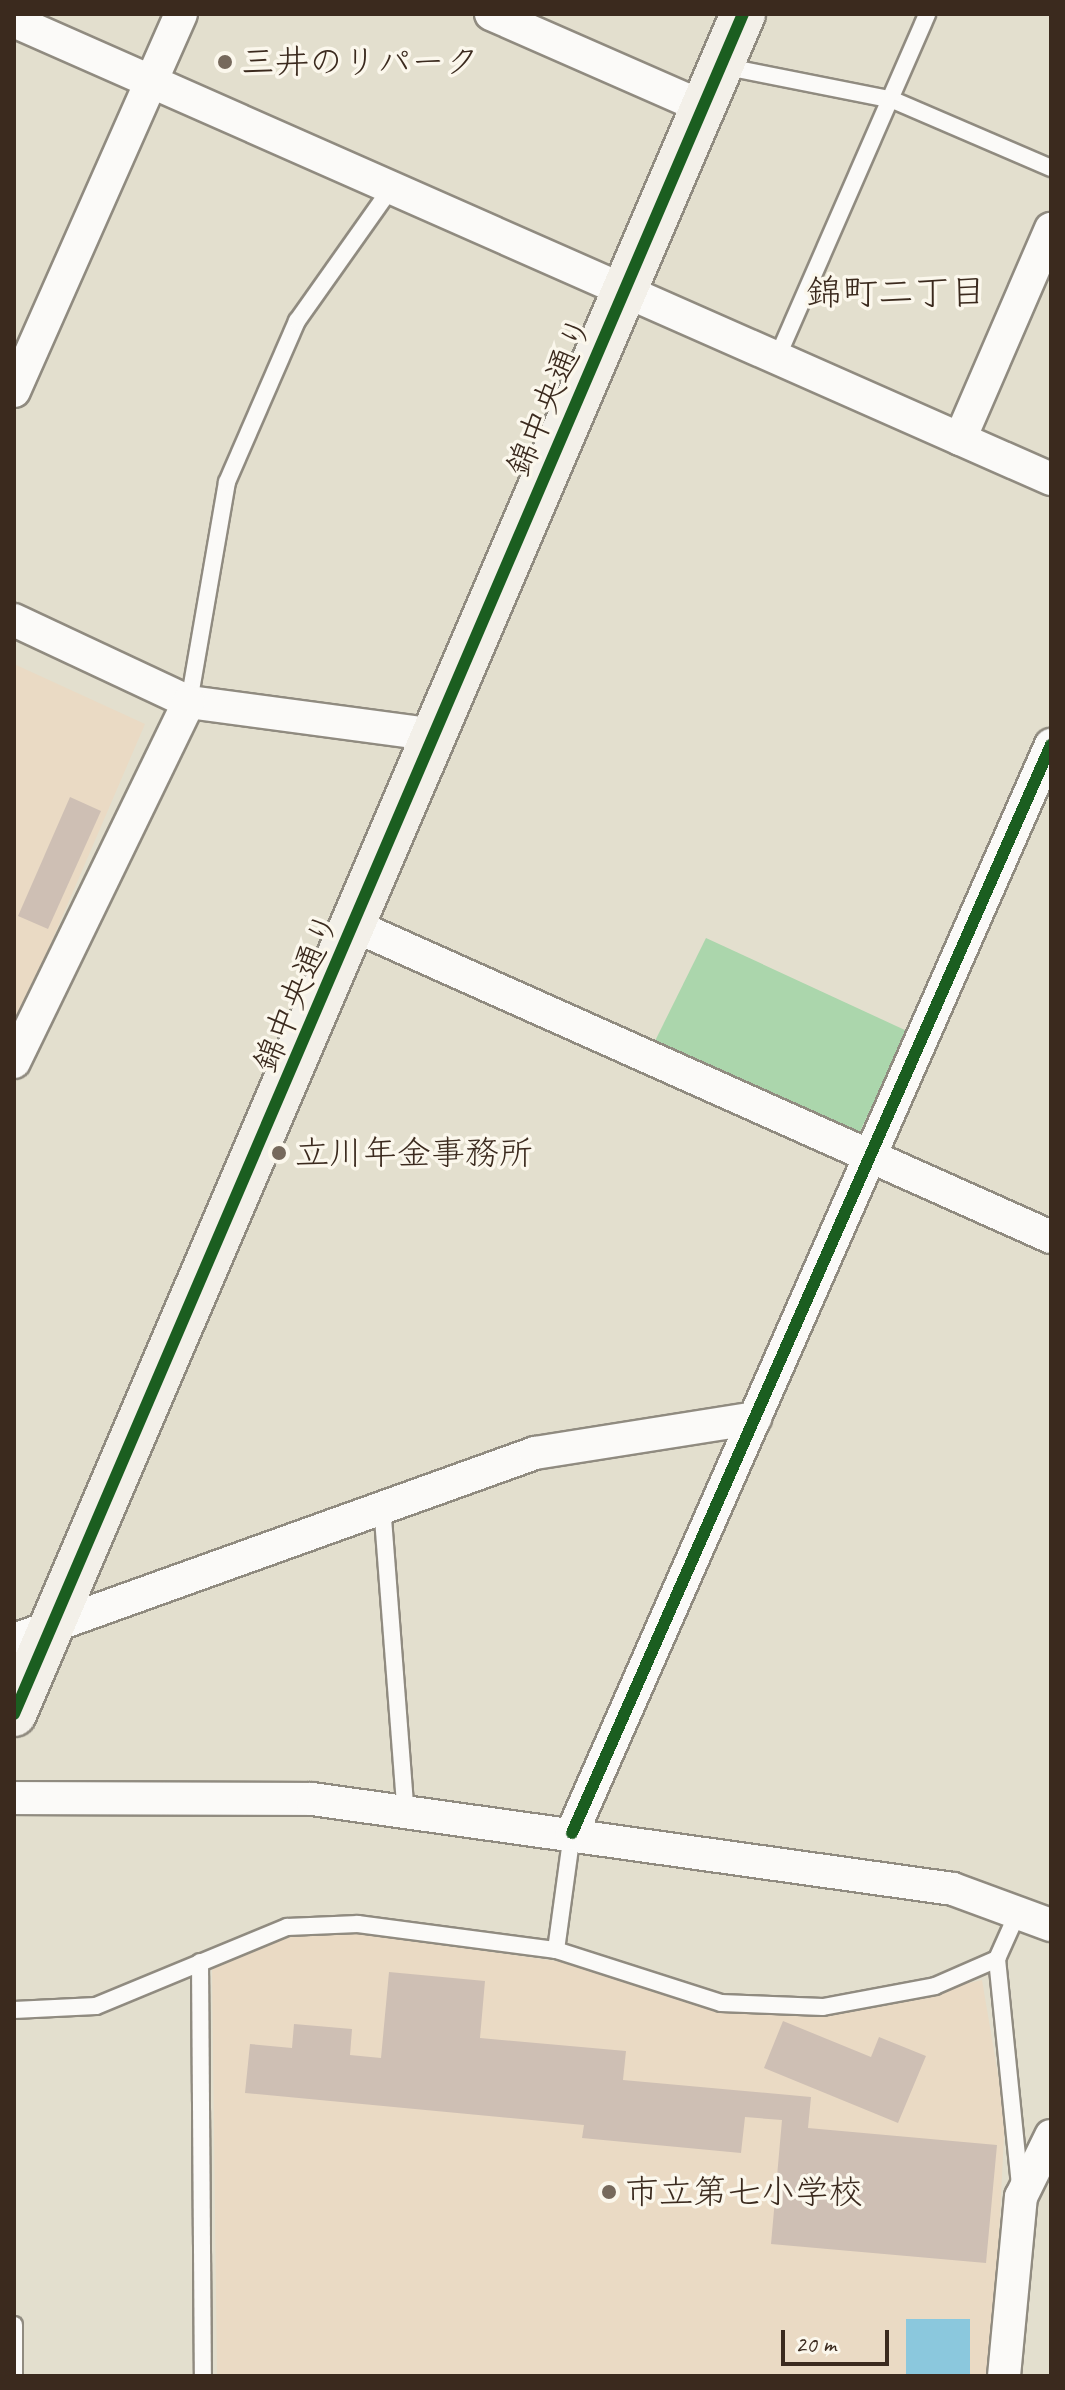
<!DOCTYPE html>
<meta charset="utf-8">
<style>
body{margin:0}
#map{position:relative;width:1065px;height:2390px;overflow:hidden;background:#e3dfce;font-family:Caveat,"Klee One",sans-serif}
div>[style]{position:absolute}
.built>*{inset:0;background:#eadac4}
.green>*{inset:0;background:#abd6ac}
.water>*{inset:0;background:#8bc8dd}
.building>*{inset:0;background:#cebfb4}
.roads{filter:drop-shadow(2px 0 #908b80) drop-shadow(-2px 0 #908b80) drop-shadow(0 2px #908b80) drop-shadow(0 -2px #908b80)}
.lane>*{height:16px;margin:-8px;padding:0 8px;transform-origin:8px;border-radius:8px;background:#fbfaf8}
.street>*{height:32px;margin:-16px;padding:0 16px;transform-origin:16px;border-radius:16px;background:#fbfaf8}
.secondary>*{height:44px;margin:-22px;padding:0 22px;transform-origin:22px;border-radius:22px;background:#f3f0e9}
.cycleway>*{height:12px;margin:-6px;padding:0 6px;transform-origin:6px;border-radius:6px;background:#1b5e20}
.dots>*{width:22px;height:22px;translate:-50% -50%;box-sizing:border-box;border:4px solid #fbf7ec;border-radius:50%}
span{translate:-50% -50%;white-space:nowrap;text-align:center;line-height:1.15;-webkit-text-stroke:7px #fbf7ec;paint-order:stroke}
.poi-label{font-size:34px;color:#3b2a1e}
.left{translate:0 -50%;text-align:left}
.street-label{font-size:34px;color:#3b2a1e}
.neighbourhood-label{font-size:36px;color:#3b2a1e}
.frame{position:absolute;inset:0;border:16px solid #3b2a1e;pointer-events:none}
.scale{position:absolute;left:781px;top:2330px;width:108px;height:36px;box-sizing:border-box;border:4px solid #3b2a1e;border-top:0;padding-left:10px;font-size:24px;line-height:28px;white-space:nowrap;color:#3b2a1e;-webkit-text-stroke:6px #fbf7ec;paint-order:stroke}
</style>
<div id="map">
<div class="built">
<div style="clip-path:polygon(14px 664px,145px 724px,14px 1029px)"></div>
<div style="clip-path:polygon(358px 1933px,563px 1962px,657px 1983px,720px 2012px,821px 2017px,982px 1980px,1005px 2116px,992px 2376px,217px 2376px,212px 1965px,289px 1934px)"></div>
</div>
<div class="green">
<div style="clip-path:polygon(706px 938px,907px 1031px,857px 1138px,654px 1043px)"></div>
</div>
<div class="water">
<div style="clip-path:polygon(906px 2319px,970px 2319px,970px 2376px,906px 2376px)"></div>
</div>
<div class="building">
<div style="clip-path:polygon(70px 797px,101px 811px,48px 929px,18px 916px)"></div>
<div style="clip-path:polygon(389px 1972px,485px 1981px,480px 2038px,626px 2051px,623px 2080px,811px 2097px,808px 2128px,997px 2145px,986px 2263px,771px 2244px,782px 2120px,745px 2117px,741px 2153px,582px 2138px,584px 2125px,245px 2093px,250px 2044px,292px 2048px,294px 2024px,352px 2029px,350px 2055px,381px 2058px)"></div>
<div style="clip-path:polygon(783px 2021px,871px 2057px,879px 2037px,926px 2056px,898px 2123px,764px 2068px)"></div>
</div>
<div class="roads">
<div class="lane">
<div style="left:722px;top:66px;width:174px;rotate:11.2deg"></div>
<div style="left:893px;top:100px;width:172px;rotate:23.3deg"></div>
<div style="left:777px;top:358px;width:375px;rotate:-66.4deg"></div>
<div style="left:189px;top:702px;width:223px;rotate:-80.2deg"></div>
<div style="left:227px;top:482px;width:176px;rotate:-66.5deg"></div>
<div style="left:297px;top:321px;width:164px;rotate:-54.7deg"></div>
<div style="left:382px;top:1505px;width:310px;rotate:85.6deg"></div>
<div style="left:1018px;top:1912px;width:51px;rotate:114.1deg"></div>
<div style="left:997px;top:1959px;width:227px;rotate:84.2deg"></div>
<div style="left:556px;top:1950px;width:173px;rotate:17.8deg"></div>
<div style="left:721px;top:2003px;width:102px;rotate:2.2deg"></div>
<div style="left:823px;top:2007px;width:114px;rotate:-10.6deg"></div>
<div style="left:935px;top:1986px;width:68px;rotate:-23.5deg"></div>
<div style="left:200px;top:1962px;width:414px;rotate:89.6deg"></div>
<div style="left:14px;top:2010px;width:82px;rotate:-2.8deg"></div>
<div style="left:96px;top:2006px;width:207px;rotate:-22.5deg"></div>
<div style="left:287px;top:1927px;width:71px;rotate:-2.4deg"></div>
<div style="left:358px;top:1924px;width:200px;rotate:7.5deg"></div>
<div style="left:556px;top:1950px;width:118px;rotate:-82.2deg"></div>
<div style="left:14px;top:2325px;width:51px;rotate:90deg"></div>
</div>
<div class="street">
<div style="left:491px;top:14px;width:232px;rotate:23.7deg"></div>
<div style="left:14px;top:21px;width:1134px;rotate:23.83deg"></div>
<div style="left:14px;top:391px;width:412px;rotate:-66.1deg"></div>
<div style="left:960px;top:439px;width:229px;rotate:-66.6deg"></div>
<div style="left:14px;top:620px;width:193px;rotate:25.1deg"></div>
<div style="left:189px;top:702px;width:249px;rotate:7.6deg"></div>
<div style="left:355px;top:926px;width:762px;rotate:24.08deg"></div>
<div style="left:14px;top:1062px;width:400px;rotate:-64.1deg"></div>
<div style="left:14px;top:1640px;width:554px;rotate:-19.74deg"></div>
<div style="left:535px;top:1453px;width:223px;rotate:-9deg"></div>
<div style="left:14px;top:1798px;width:298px;rotate:0.2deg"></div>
<div style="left:312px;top:1799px;width:647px;rotate:7.99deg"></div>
<div style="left:953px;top:1889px;width:104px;rotate:20.2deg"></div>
<div style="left:572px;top:1833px;width:1189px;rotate:-66.24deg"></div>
<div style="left:1004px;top:2376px;width:180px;rotate:-84.6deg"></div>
<div style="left:1021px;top:2197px;width:68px;rotate:-63.8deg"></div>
</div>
<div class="secondary">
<div style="left:14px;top:1714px;width:1850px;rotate:-66.79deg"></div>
</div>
</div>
<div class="cycleway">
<div style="left:14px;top:1714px;width:1850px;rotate:-66.79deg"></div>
<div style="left:572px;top:1833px;width:1189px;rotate:-66.24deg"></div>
</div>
<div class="dots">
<div style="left:225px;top:62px;background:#76695c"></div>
<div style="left:279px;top:1153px;background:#76695c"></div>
<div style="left:609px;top:2192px;background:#76695c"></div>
</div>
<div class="poi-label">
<span class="left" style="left:241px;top:62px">三井のリパーク</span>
<span class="left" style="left:295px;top:1153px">立川年金事務所</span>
<span class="left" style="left:625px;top:2192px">市立第七小学校</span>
</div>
<div class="street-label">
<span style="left:549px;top:396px;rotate:-67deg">錦中央通り</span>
<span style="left:296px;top:992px;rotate:-67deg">錦中央通り</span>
</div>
<div class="neighbourhood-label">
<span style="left:896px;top:293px">錦町二丁目</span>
</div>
<div class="frame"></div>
<div class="scale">20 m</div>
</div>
